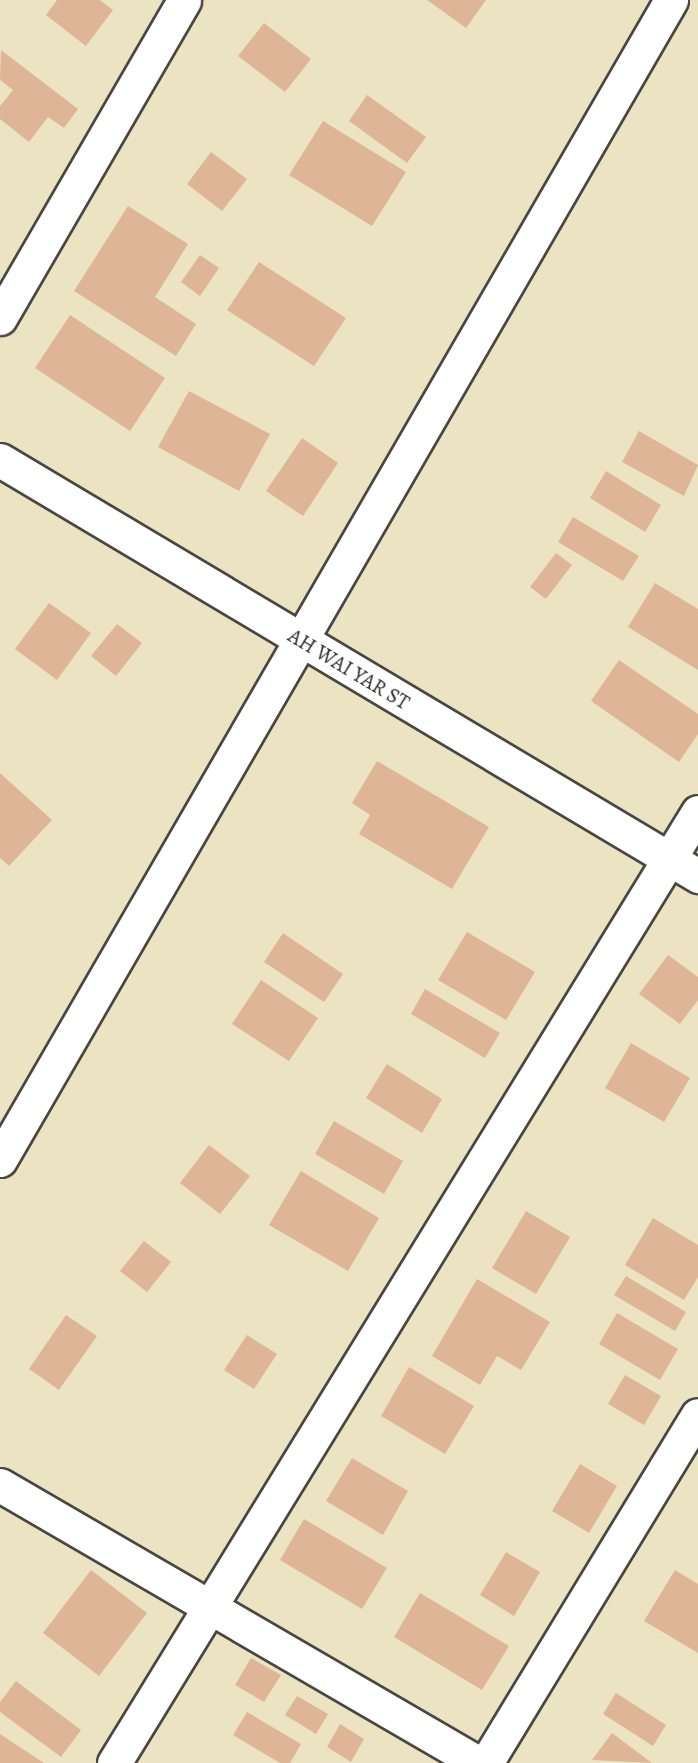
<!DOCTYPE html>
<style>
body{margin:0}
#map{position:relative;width:698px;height:1763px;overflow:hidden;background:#ece3c3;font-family:Alegreya,serif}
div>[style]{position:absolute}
.building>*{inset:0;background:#deb697}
.roads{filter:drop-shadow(2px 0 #484742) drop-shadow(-2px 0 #484742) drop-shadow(0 2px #484742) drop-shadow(0 -2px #484742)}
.minor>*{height:33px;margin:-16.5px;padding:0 16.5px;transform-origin:16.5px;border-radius:16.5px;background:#fff}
span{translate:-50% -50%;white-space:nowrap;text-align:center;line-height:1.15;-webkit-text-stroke:6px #fff;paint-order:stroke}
.street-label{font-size:21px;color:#2b2b2b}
</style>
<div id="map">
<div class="building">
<div style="clip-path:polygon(57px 0,100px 0,113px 10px,86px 46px,46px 15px)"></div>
<div style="clip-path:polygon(427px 0,486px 0,466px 28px)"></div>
<div style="clip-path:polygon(264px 23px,311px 59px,285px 92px,238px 56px)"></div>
<div style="clip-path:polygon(1px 50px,78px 109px,64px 128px,48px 117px,29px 142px,0 119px,0 106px,13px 90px,0 80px)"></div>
<div style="clip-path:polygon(367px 95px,426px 137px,407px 163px,349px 121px)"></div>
<div style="clip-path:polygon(323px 121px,406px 172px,372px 226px,289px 175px)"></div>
<div style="clip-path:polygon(211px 152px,247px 179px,222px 211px,187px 184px)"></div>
<div style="clip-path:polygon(128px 206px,188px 244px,155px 297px,196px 324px,176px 356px,74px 291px)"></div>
<div style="clip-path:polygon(200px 255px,219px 268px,200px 296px,181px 282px)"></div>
<div style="clip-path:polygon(259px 262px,346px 318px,314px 366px,227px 310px)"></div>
<div style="clip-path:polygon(70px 315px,165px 378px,130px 431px,35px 368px)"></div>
<div style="clip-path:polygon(189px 391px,270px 434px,239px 491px,158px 447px)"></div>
<div style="clip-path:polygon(639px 431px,698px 465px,684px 496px,622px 462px)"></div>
<div style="clip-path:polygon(302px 438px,338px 463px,303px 516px,266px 491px)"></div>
<div style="clip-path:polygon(606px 471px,661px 505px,645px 532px,590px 498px)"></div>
<div style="clip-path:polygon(573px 517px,639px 556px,623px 581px,558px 542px)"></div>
<div style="clip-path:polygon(556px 553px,572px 565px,546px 599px,530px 587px)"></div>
<div style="clip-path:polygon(655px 583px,698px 609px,698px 670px,628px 627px)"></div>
<div style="clip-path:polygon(49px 603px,91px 633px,57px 680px,15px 649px)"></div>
<div style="clip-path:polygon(117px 624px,142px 643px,116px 676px,91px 656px)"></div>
<div style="clip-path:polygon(619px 660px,698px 714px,698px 734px,679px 762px,591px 701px)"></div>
<div style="clip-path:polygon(377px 761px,489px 827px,452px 889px,359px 834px,370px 815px,352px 803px)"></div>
<div style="clip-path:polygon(0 773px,52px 820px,9px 866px,0 858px)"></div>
<div style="clip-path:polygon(467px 932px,535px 972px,506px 1020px,438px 980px)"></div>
<div style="clip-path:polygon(283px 933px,343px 974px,324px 1002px,264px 962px)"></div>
<div style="clip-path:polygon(668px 955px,698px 977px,698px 1000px,680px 1024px,639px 994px)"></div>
<div style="clip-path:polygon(261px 980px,318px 1018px,289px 1061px,232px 1024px)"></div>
<div style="clip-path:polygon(425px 989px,500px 1033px,485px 1058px,411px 1014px)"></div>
<div style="clip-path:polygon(631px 1043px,690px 1078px,664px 1122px,605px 1088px)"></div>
<div style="clip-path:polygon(387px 1064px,442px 1099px,422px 1133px,366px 1098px)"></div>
<div style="clip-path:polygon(334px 1121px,403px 1161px,384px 1194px,315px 1154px)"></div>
<div style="clip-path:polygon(209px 1145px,250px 1176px,220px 1214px,180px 1183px)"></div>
<div style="clip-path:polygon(301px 1171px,379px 1218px,348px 1271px,269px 1225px)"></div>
<div style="clip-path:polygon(526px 1211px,570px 1237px,536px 1294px,492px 1268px)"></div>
<div style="clip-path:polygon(653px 1218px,698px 1245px,698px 1277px,684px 1300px,625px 1265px)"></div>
<div style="clip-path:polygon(144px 1241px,171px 1262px,147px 1292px,120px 1271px)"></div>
<div style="clip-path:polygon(626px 1276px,686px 1312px,675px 1331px,614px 1295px)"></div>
<div style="clip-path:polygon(477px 1279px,550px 1322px,521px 1370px,497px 1356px,480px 1385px,432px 1356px)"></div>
<div style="clip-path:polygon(617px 1313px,678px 1349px,660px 1380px,599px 1344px)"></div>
<div style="clip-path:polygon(66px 1315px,97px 1336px,59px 1390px,29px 1369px)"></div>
<div style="clip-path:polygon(247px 1335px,277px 1354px,254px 1389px,224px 1370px)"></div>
<div style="clip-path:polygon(409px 1367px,474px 1406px,445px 1454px,381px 1416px)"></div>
<div style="clip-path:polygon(625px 1375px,661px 1396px,644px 1425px,608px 1404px)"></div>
<div style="clip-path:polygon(352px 1458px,408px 1491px,383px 1535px,326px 1501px)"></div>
<div style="clip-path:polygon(580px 1464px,617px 1486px,589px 1533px,552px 1511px)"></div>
<div style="clip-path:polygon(304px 1519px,387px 1568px,362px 1609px,280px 1560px)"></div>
<div style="clip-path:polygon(506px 1552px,540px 1572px,514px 1616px,480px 1595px)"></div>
<div style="clip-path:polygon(91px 1570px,147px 1613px,99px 1676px,43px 1633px)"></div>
<div style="clip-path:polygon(675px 1570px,698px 1584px,698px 1653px,644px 1621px)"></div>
<div style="clip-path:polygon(420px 1593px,509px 1646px,482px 1690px,394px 1637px)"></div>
<div style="clip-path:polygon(251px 1658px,281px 1675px,264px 1702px,235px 1685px)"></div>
<div style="clip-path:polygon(16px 1681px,81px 1730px,61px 1757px,0 1712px,0 1702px)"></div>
<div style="clip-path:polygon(616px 1693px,666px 1725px,653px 1746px,603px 1714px)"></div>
<div style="clip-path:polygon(297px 1696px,328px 1714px,316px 1734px,285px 1715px)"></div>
<div style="clip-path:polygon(247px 1712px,301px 1744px,290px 1763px,280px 1763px,233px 1735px)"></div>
<div style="clip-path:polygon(340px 1724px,364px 1739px,351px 1762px,327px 1747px)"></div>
<div style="clip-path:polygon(612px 1733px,652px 1763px,592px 1760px)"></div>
<div style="clip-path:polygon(0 1734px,44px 1763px,0 1763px)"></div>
</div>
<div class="roads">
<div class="minor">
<div style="left:0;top:318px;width:367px;rotate:-59.9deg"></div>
<div style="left:0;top:460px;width:813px;rotate:30.79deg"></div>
<div style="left:0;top:1160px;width:1340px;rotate:-59.95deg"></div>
<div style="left:0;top:1485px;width:553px;rotate:30.18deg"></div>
<div style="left:114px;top:1763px;width:1116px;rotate:-58.45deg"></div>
<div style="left:486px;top:1763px;width:407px;rotate:-58.7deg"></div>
</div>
</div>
<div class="street-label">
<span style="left:349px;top:669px;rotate:31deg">AH WAI YAR ST</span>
</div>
</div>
